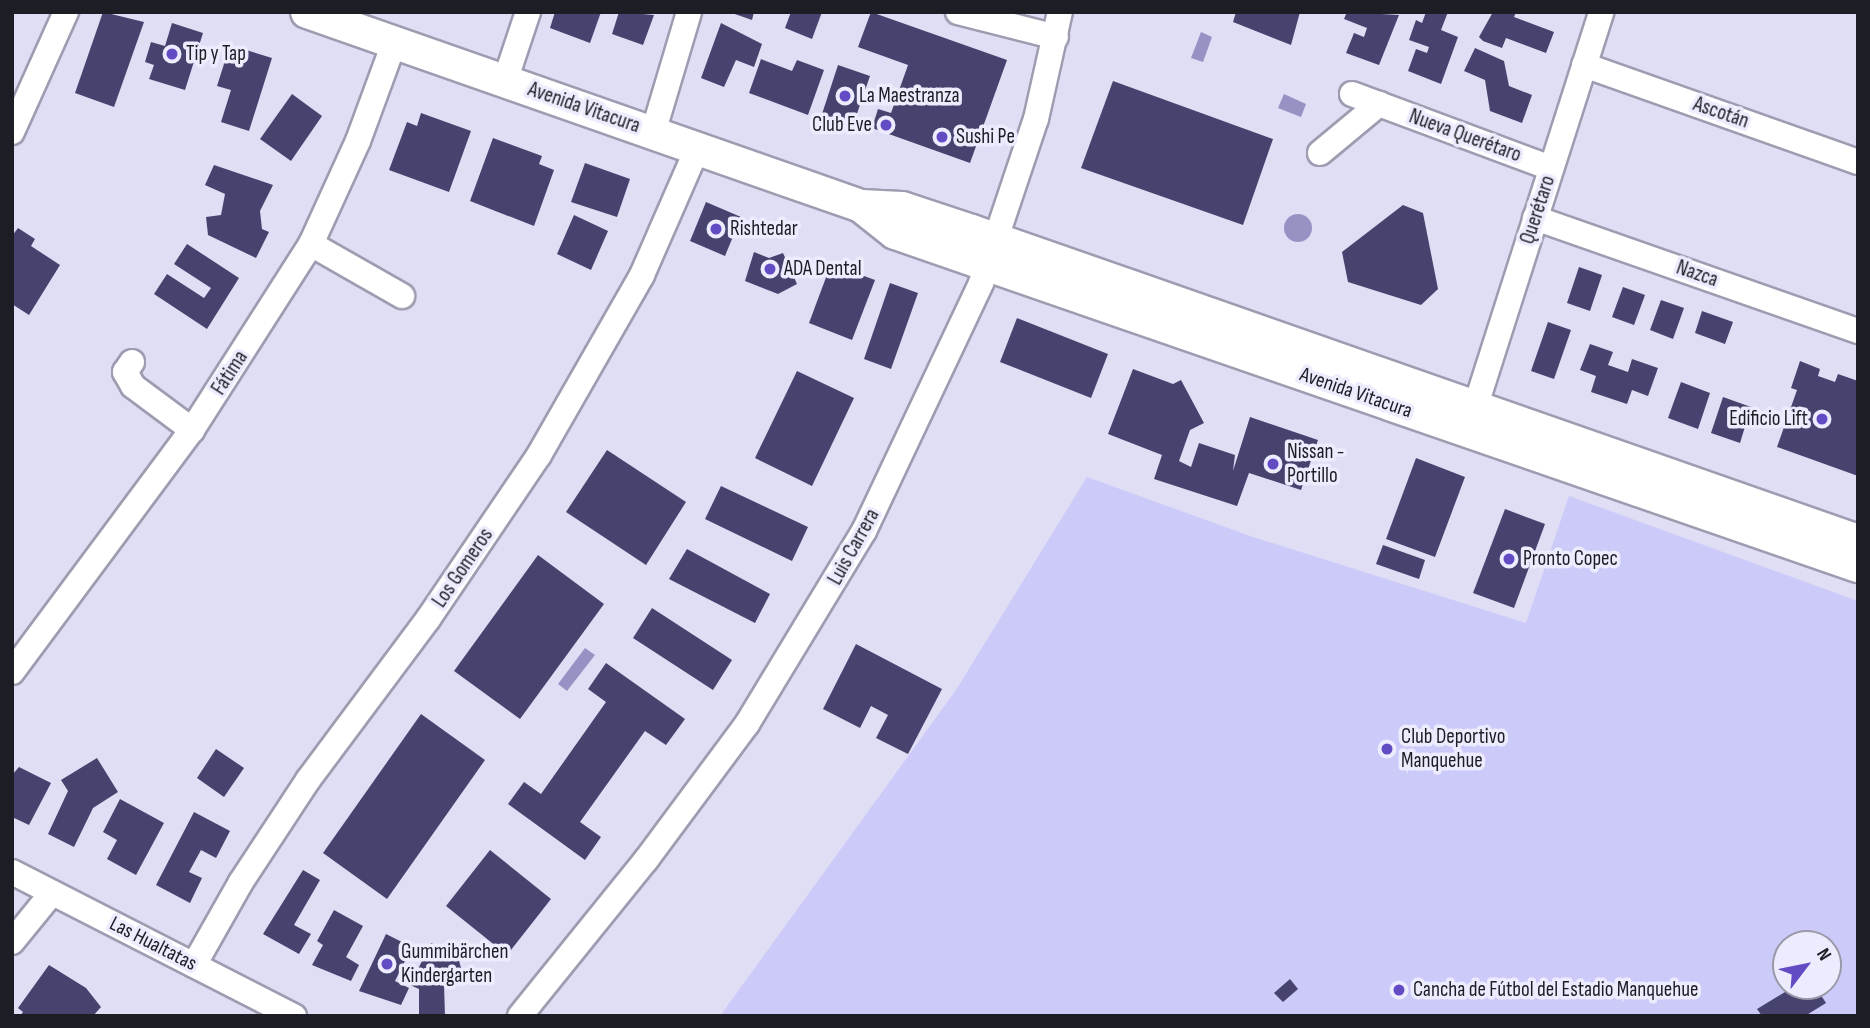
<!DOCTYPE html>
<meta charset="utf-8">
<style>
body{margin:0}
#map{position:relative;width:1870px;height:1028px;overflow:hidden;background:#dfdef4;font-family:"Sofia Sans Condensed",sans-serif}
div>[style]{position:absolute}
.green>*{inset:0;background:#cccaf9}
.water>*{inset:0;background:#9692c4}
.round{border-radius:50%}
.building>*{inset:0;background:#47436f}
.roads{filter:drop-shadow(2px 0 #9d9cb0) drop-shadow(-2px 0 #9d9cb0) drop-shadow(0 2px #9d9cb0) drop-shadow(0 -2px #9d9cb0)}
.minor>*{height:24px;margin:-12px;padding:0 12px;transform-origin:12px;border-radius:12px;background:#fff}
.major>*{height:32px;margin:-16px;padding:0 16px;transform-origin:16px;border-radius:16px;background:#fff}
.dots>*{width:19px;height:19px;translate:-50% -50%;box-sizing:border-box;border:4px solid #edecfe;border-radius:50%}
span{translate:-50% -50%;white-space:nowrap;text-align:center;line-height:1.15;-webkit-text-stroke:7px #edecfe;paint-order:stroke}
.poi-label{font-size:21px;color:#1d1d25}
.left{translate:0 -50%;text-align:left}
.right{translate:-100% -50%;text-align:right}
.street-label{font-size:21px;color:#1d1d25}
.frame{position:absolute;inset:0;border:14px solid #1d1d25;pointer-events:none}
.north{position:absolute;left:1772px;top:930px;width:70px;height:70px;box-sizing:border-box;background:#edecfe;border:2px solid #9a99a7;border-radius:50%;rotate:58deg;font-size:19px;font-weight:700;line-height:28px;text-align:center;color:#1d1d25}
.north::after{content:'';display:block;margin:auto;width:24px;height:32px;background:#634bc4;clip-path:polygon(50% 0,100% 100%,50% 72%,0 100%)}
</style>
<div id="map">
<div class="green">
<div style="clip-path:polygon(evenodd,1087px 477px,1253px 537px,1526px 623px,1569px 496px,1858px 601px,1858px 1016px,720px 1016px,956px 690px,1087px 477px,1786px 944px,1828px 944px,1828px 986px,1786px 986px,1786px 944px)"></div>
</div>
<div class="water">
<div style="clip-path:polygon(1201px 32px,1212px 37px,1203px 62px,1191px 58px)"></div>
<div style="clip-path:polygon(1284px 94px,1306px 104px,1301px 117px,1278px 108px)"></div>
<div class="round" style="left:1284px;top:214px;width:28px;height:28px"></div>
<div style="clip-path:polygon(585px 648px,595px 655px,567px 691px,558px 684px)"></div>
</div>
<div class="building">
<div style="clip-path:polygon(103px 12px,144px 22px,114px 107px,75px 93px)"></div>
<div style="clip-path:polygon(555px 12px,601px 12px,590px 43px,550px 28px)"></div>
<div style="clip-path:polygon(619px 12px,654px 15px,643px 45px,612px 34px)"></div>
<div style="clip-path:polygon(729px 12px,754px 12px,752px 20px)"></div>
<div style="clip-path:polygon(791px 12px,822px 12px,812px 39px,785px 28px)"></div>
<div style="clip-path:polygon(871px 12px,1007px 60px,970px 163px,872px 128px,878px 109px,891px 113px,908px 65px,858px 47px)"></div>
<div style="clip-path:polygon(1236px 12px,1300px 12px,1291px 45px,1233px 22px)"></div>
<div style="clip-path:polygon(1347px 12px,1399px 15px,1379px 65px,1346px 53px,1354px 33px,1364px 37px,1367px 28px,1344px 19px)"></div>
<div style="clip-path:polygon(1426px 12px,1448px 12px,1441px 30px,1458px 37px,1441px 84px,1408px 71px,1416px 49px,1427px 53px,1429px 47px,1409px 40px,1416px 20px,1422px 23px)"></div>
<div style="clip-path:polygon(1493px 12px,1516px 12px,1514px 17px,1554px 32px,1546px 53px,1506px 38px,1502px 48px,1483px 41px,1479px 37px)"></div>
<div style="clip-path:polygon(172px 23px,203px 33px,185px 90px,149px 79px,154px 65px,145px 62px,151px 42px,165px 46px)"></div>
<div style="clip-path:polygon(721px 23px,762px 44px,754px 67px,736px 60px,724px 87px,701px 78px)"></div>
<div style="clip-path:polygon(230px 45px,272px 58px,249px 131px,221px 122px,231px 90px,217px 86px)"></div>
<div style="clip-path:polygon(1475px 48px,1504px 61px,1509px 86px,1532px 95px,1522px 123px,1490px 111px,1485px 80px,1464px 71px)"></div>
<div style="clip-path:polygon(761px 59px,792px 71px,797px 60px,824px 70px,808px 115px,749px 93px)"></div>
<div style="clip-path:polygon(838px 65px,870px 76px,852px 128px,821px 117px)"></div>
<div style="clip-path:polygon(1113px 81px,1273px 139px,1243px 225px,1081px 168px)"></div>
<div style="clip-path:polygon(292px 94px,322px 116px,291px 161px,260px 139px)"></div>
<div style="clip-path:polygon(421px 113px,471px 131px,449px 192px,389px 170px,407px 122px,417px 126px)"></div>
<div style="clip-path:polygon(493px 138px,542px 156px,539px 164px,554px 170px,534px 226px,470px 201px)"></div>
<div style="clip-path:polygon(585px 163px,630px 179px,617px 217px,571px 202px)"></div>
<div style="clip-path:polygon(214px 165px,273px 185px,260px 211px,262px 229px,269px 232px,256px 258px,208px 235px,206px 217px,221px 215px,225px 194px,205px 185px)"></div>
<div style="clip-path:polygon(706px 202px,741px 217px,725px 256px,690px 241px)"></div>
<div style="clip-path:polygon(1403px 205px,1423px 213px,1438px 289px,1421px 305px,1348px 282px,1342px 252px)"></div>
<div style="clip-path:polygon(574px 215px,608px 231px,591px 270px,557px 254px)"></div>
<div style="clip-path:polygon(18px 228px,35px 239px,31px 246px,60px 265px,29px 315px,12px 304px,12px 236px)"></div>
<div style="clip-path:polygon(187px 244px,239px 278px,207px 329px,154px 294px,167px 274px,204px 298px,211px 288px,174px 264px)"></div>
<div style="clip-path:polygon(754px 252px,769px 258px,783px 253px,797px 284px,778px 294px,745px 281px)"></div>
<div style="clip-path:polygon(831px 264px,875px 280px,852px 340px,809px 323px)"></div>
<div style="clip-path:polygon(1579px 267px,1602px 275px,1590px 311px,1567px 303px)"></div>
<div style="clip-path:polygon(890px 283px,918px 293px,891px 369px,864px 359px)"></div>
<div style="clip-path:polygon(1623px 287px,1645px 295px,1634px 325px,1612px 317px)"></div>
<div style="clip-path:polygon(1661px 300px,1684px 308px,1673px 339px,1650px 330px)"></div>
<div style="clip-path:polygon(1702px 311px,1733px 322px,1725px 344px,1695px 333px)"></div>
<div style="clip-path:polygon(1017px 318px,1108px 354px,1091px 398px,1000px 362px)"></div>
<div style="clip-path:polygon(1548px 322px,1571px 330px,1554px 379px,1531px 371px)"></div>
<div style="clip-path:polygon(1590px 344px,1613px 352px,1608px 365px,1628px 372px,1632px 359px,1658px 368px,1648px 396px,1632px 390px,1627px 404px,1591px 392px,1596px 376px,1580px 370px)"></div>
<div style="clip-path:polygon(1800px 361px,1820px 369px,1818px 376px,1835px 382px,1838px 374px,1858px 381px,1858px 476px,1777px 447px,1797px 390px,1791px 388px)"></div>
<div style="clip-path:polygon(1133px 369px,1173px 384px,1181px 380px,1204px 423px,1190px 430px,1179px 461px,1191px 467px,1199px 443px,1235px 455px,1233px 471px,1250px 417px,1318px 440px,1301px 490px,1249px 473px,1237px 506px,1154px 479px,1162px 455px,1108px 434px)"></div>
<div style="clip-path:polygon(797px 371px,854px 398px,812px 486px,755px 458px)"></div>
<div style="clip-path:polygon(1681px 382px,1710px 393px,1698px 429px,1668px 418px)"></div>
<div style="clip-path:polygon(1723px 397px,1751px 407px,1740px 443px,1711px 433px)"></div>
<div style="clip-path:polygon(607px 450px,686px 502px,646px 565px,566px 512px)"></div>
<div style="clip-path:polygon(1416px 458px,1465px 477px,1435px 557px,1386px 539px)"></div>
<div style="clip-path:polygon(721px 486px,808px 527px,792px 561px,705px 519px)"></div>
<div style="clip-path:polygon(1505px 509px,1545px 524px,1514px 608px,1473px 593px)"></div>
<div style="clip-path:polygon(1383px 545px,1425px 560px,1419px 579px,1376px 564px)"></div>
<div style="clip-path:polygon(687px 549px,770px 594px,755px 623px,669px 579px)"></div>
<div style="clip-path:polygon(538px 555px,604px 604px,520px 719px,454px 671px)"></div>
<div style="clip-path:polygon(652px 608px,732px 660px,713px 690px,633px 638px)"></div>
<div style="clip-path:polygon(856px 644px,942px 689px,908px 754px,876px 738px,888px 715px,871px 706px,860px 728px,823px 709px)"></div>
<div style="clip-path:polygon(606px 663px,685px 719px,666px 745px,645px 731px,580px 822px,601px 837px,585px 860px,508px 804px,524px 782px,541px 794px,606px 702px,588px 689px)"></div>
<div style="clip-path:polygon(421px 714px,485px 760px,387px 899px,323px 853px)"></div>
<div style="clip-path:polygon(216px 749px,244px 768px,224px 797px,197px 778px)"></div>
<div style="clip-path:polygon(97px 758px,118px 792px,93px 808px,74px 847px,48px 834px,68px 791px,61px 780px)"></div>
<div style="clip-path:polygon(19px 767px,51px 783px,29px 825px,12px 817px,12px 775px)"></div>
<div style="clip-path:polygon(120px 799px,164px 823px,136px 875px,107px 859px,117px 840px,103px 832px)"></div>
<div style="clip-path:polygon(194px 812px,230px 831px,216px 858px,201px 850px,189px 872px,202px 878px,190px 903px,156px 885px)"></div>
<div style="clip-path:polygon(490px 850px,551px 899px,507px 955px,446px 906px)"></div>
<div style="clip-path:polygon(303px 870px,320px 880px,294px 925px,311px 934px,299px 954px,263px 934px)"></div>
<div style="clip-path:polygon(334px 910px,363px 926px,346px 957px,359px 965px,351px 981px,312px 965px,323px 945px,317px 941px)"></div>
<div style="clip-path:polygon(386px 934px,412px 947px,395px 981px,409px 988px,401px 1005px,359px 991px)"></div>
<div style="clip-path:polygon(431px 943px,458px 957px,464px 979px,444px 984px,445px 1016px,419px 1016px,419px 989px,410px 985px)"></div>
<div style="clip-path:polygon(49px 965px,86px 988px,101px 1007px,93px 1016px,20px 1016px,23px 1012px,18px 1008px)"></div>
<div style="clip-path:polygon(1290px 979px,1298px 989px,1283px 1002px,1274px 993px)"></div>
<div style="clip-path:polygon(1795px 986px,1815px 986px,1826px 1003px,1805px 1016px,1762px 1016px,1757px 1009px)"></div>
</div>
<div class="roads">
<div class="minor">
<div style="left:958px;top:12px;width:101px;rotate:14.3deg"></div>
<div style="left:1584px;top:65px;width:291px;rotate:19.5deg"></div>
<div style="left:505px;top:81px;width:73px;rotate:-71.6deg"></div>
<div style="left:1352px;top:94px;width:212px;rotate:20.4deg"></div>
<div style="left:12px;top:132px;width:132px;rotate:-65.8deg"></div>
<div style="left:653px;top:133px;width:126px;rotate:-73.4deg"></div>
<div style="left:1320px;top:153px;width:77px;rotate:-39.7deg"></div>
<div style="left:1535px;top:218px;width:342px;rotate:19.3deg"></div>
<div style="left:311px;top:244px;width:105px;rotate:29.7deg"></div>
<div style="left:132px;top:362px;width:12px;rotate:125deg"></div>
<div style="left:125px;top:372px;width:16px;rotate:60deg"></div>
<div style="left:133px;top:386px;width:74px;rotate:36.7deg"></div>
<div style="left:1475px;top:408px;width:416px;rotate:-72.3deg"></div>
<div style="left:12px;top:672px;width:302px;rotate:-53.4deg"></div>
<div style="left:192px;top:430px;width:221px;rotate:-57.4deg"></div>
<div style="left:311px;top:244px;width:113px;rotate:-65.5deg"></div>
<div style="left:358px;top:141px;width:104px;rotate:-69.8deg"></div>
<div style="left:12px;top:872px;width:317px;rotate:27.1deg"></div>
<div style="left:12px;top:942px;width:63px;rotate:-50.8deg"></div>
<div style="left:194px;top:965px;width:95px;rotate:-60.5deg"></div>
<div style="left:241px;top:882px;width:122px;rotate:-56.7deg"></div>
<div style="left:308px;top:780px;width:201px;rotate:-53.3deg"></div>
<div style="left:428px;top:619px;width:198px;rotate:-55.9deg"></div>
<div style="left:539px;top:455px;width:207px;rotate:-60.2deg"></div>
<div style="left:642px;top:275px;width:137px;rotate:-66.4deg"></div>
<div style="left:520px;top:1016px;width:201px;rotate:-51.1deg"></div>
<div style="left:646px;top:860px;width:169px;rotate:-53.4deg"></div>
<div style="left:747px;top:724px;width:226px;rotate:-58.8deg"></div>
<div style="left:864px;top:531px;width:274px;rotate:-64.7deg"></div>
<div style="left:981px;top:283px;width:173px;rotate:-71.5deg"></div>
<div style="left:1036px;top:119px;width:110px;rotate:-77.4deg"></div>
</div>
<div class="major">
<div style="left:307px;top:12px;width:587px;rotate:19.3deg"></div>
<div style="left:861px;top:206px;width:41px;rotate:2.8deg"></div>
<div style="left:902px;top:208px;width:74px;rotate:18.2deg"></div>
<div style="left:972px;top:231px;width:939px;rotate:19.28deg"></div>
<div style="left:861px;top:206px;width:43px;rotate:38.5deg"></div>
<div style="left:895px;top:233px;width:1019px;rotate:19.08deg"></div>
</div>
</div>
<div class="dots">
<div style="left:172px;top:54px;background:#634bc4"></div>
<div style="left:845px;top:96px;background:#634bc4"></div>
<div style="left:886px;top:125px;background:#634bc4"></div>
<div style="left:942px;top:137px;background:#634bc4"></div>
<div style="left:716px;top:229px;background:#634bc4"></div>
<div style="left:770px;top:269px;background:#634bc4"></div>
<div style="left:1822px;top:419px;background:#634bc4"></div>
<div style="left:1273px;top:464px;background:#634bc4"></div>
<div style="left:1509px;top:559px;background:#634bc4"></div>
<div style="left:1387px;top:749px;background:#634bc4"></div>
<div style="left:387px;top:964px;background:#634bc4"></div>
<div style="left:1399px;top:990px;background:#634bc4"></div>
</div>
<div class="poi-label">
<span class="left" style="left:186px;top:54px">Tip y Tap</span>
<span class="left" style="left:859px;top:96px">La Maestranza</span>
<span class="right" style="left:872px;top:125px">Club Eve</span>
<span class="left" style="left:956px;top:137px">Sushi Pe</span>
<span class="left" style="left:730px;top:229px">Rishtedar</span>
<span class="left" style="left:784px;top:269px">ADA Dental</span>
<span class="right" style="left:1808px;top:419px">Edificio Lift</span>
<span class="left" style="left:1287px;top:464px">Nissan -<br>Portillo</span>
<span class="left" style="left:1523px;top:559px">Pronto Copec</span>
<span class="left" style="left:1401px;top:749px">Club Deportivo<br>Manquehue</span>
<span class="left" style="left:401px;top:964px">Gummibärchen<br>Kindergarten</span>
<span class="left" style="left:1413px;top:990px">Cancha de Fútbol del Estadio Manquehue</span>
</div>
<div class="street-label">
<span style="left:584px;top:108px;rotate:19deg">Avenida Vitacura</span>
<span style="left:1721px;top:113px;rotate:19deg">Ascotán</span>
<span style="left:1465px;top:136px;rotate:20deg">Nueva Querétaro</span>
<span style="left:1538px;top:210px;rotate:-72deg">Querétaro</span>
<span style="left:1697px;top:274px;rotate:19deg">Nazca</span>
<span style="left:230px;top:373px;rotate:-57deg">Fátima</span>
<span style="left:1356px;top:393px;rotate:19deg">Avenida Vitacura</span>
<span style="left:854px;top:547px;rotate:-61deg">Luis Carrera</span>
<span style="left:463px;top:568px;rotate:-56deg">Los Gomeros</span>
<span style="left:153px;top:944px;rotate:27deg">Las Hualtatas</span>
</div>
<div class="frame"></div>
<div class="north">N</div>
</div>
